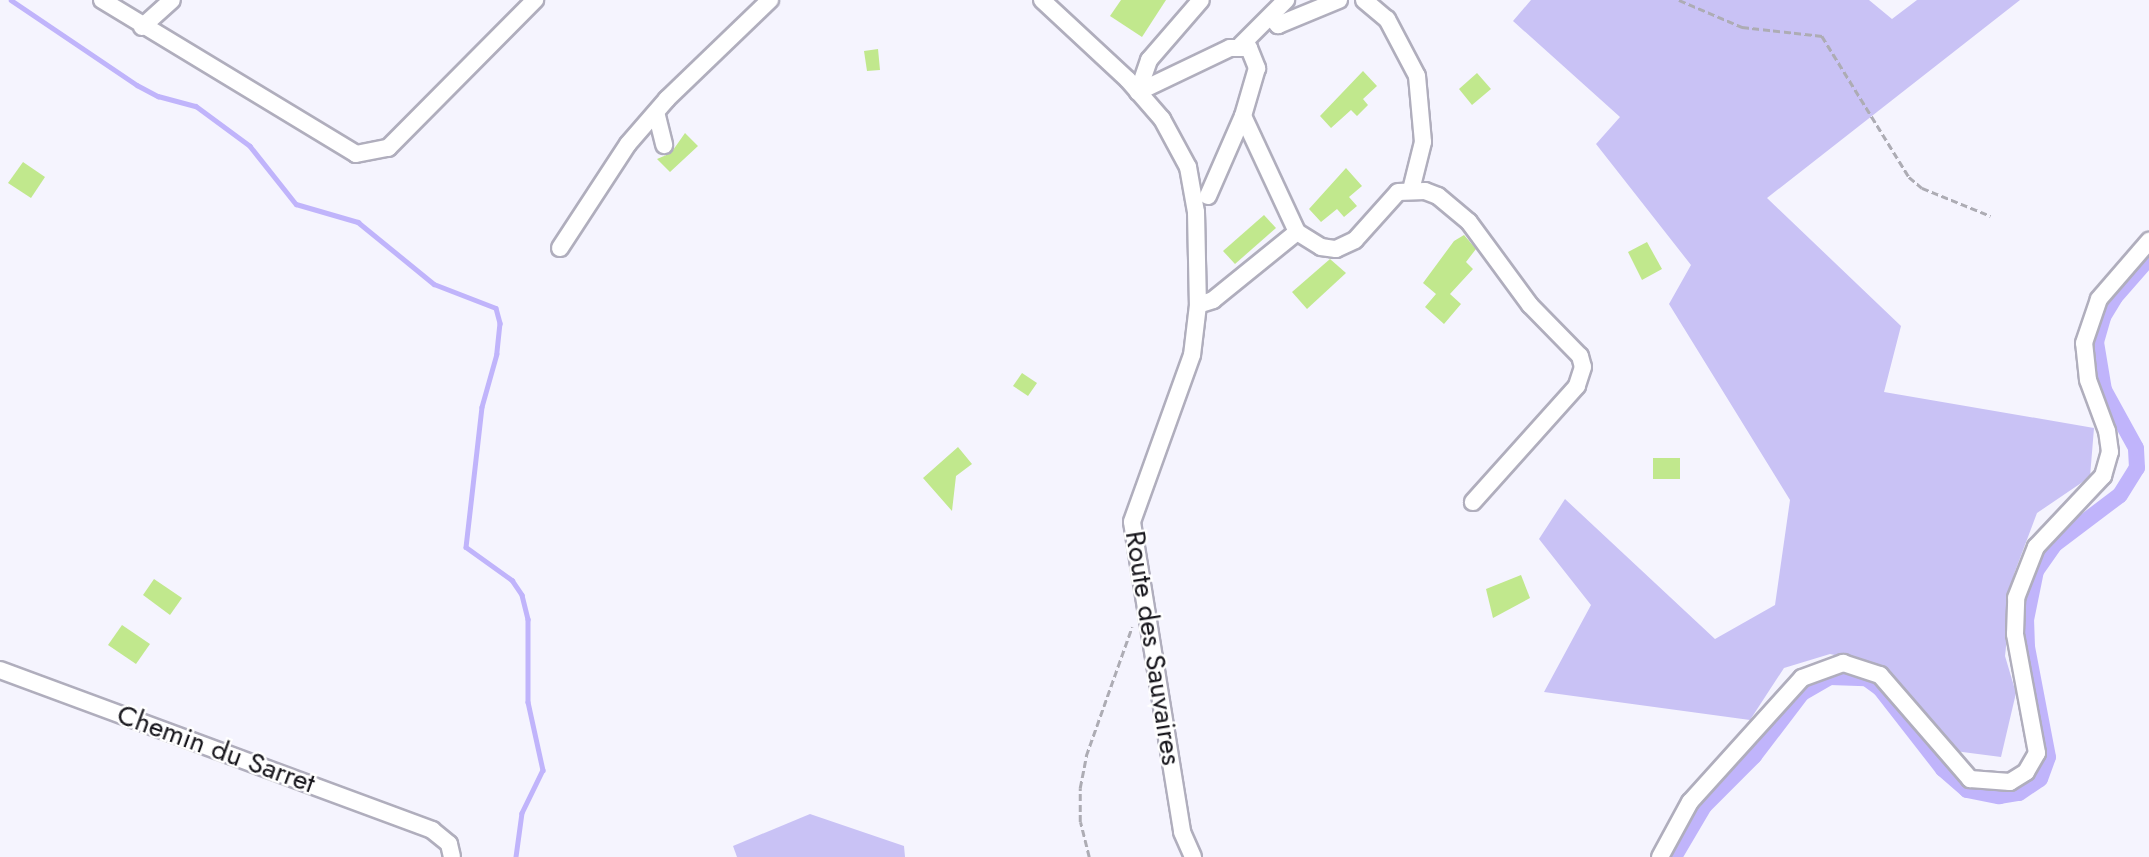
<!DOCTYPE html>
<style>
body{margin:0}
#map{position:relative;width:2149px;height:857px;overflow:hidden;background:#f5f4fe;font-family:Jost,sans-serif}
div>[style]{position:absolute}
.green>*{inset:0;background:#c9c2f5}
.stream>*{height:4.5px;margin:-2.25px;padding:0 2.25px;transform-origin:2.25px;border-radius:2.25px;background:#c0b4fb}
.canal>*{height:16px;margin:-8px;padding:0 8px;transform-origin:8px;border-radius:8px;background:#c0b4fb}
.building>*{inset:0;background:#c1e88d}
.path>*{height:2.5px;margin-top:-1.25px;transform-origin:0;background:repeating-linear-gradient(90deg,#adacb4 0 7px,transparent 0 10.5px)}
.roads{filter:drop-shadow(2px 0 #b0aebd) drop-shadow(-2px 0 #b0aebd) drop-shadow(0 2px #b0aebd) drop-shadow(0 -2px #b0aebd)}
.minor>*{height:16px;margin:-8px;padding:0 8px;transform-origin:8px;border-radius:8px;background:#fff}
span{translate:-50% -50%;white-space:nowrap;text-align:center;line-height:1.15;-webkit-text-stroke:5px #fff;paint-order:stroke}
.street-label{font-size:28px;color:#17161c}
</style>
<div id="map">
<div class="green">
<div style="clip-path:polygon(1531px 0,1869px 0,1892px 19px,1917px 0,2020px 0,1767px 198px,1901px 326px,1884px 392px,2094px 428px,2090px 477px,2037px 513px,2014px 574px,2005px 656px,2016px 693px,2001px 757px,1947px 750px,1881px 665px,1830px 654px,1784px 668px,1750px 720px,1544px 692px,1591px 605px,1539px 539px,1565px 499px,1715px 639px,1775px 605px,1790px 500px,1669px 304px,1691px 265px,1596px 144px,1620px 117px,1513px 21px)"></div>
<div style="clip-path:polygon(810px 814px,904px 846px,905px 857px,737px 857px,733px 846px)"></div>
</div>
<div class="stream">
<div style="left:11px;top:0;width:152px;rotate:34deg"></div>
<div style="left:137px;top:85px;width:24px;rotate:28deg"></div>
<div style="left:158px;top:96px;width:39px;rotate:15deg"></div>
<div style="left:196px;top:106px;width:67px;rotate:36.5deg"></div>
<div style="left:250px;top:146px;width:74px;rotate:51.6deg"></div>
<div style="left:296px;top:204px;width:65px;rotate:16.2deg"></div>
<div style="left:358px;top:222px;width:98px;rotate:39.2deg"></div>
<div style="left:434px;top:284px;width:66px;rotate:21.2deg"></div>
<div style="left:496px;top:308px;width:16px;rotate:75deg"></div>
<div style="left:500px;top:323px;width:31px;rotate:96deg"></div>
<div style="left:497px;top:354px;width:55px;rotate:105.8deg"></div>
<div style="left:482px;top:407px;width:141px;rotate:96.5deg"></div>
<div style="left:466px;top:547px;width:57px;rotate:35.7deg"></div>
<div style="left:512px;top:580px;width:18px;rotate:56deg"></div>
<div style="left:522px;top:595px;width:25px;rotate:76deg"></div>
<div style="left:528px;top:619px;width:83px;rotate:90deg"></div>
<div style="left:528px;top:702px;width:70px;rotate:77.6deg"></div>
<div style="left:543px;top:770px;width:48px;rotate:116deg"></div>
<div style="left:522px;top:813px;width:44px;rotate:97.8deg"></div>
</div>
<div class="canal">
<div style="left:1674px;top:857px;width:59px;rotate:-59.5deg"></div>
<div style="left:1704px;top:806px;width:71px;rotate:-45deg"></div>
<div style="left:1754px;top:756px;width:79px;rotate:-52.7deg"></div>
<div style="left:1802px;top:693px;width:32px;rotate:-30deg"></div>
<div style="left:1830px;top:677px;width:36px;rotate:2deg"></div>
<div style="left:1866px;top:678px;width:17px;rotate:36deg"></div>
<div style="left:1880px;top:688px;width:103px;rotate:52.1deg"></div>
<div style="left:1943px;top:769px;width:32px;rotate:41deg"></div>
<div style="left:1967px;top:790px;width:33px;rotate:11deg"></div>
<div style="left:1999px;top:796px;width:20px;rotate:-9deg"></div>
<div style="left:2019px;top:793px;width:25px;rotate:-34deg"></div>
<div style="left:2040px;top:779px;width:23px;rotate:-70deg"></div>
<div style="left:2048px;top:757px;width:112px;rotate:-100.8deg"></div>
<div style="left:2027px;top:647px;width:27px;rotate:-92deg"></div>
<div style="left:2026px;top:620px;width:50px;rotate:-78.5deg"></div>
<div style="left:2036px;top:571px;width:33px;rotate:-55deg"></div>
<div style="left:2055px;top:544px;width:81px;rotate:-37deg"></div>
<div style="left:2120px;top:495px;width:32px;rotate:-58deg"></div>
<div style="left:2137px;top:468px;width:20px;rotate:-93deg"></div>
<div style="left:2136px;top:448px;width:66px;rotate:-118.9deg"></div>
<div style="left:2104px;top:390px;width:49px;rotate:-99.5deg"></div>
<div style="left:2096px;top:342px;width:26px;rotate:-74deg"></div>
<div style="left:2103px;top:317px;width:23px;rotate:-59deg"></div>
<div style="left:2115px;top:297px;width:52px;rotate:-48.9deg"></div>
</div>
<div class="building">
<div style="clip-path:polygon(1121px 0,1166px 0,1142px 37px,1110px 16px)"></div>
<div style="clip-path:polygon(878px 49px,880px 70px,867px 71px,864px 51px)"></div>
<div style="clip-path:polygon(1363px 71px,1377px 86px,1363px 99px,1368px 105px,1357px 116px,1351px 110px,1331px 128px,1320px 116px)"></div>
<div style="clip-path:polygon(1477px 73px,1491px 89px,1472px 105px,1459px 89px)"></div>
<div style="clip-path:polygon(685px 133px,698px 146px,670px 172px,657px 159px,671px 153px)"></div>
<div style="clip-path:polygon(23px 162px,45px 177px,31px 198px,8px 183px)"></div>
<div style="clip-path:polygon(1346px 168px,1362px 186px,1349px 197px,1357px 206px,1344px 217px,1337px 209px,1321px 222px,1309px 209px)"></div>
<div style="clip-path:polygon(1264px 215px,1276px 228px,1235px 264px,1223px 251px)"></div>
<div style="clip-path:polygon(1464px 235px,1476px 249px,1466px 262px,1473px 269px,1450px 294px,1461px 304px,1444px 324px,1425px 307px,1436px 294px,1423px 283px,1454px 241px)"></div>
<div style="clip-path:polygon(1647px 242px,1662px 269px,1642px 280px,1628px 252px)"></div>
<div style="clip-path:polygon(1330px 259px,1346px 273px,1307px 309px,1292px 292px)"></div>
<div style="clip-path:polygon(1022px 373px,1037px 383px,1028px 396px,1013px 386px)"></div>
<div style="clip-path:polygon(958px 447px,972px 464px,956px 476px,952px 511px,923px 478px)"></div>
<div style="clip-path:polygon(1653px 458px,1680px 458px,1680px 479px,1653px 479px)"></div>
<div style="clip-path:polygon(1521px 575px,1530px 598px,1493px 618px,1486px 589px)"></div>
<div style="clip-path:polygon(154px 579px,182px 598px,170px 615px,143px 595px)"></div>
<div style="clip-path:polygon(122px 625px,150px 644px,136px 664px,108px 645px)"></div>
</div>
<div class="path">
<div style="left:1679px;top:0;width:69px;rotate:23.2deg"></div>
<div style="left:1742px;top:27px;width:81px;rotate:6.4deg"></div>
<div style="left:1822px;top:36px;width:166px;rotate:58.3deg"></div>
<div style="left:1909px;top:177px;width:17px;rotate:40deg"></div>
<div style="left:1922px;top:188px;width:74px;rotate:22.1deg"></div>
<div style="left:1089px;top:857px;width:36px;rotate:-104deg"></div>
<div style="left:1080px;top:822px;width:34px;rotate:-90deg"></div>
<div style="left:1080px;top:788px;width:33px;rotate:-79deg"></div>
<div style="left:1086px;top:756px;width:137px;rotate:-70.4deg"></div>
</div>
<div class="roads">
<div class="minor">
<div style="left:102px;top:0;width:297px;rotate:31.2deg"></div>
<div style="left:356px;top:154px;width:33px;rotate:-11deg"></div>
<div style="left:388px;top:148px;width:209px;rotate:-45.2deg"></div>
<div style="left:1042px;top:0;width:117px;rotate:42.9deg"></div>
<div style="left:1128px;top:80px;width:52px;rotate:48.9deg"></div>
<div style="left:1162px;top:119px;width:55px;rotate:61.6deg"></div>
<div style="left:1188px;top:167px;width:46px;rotate:79.9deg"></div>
<div style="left:1196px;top:212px;width:93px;rotate:88.8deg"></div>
<div style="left:1198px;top:305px;width:50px;rotate:96.8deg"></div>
<div style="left:1192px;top:355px;width:177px;rotate:109.8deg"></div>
<div style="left:1132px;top:522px;width:314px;rotate:80.8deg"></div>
<div style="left:1182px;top:832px;width:27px;rotate:66deg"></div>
<div style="left:1364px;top:0;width:30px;rotate:40deg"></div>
<div style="left:1387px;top:19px;width:64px;rotate:62.2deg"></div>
<div style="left:1417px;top:76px;width:66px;rotate:84.8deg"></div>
<div style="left:1423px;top:142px;width:49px;rotate:104deg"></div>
<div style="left:1271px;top:17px;width:11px;rotate:49deg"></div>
<div style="left:1278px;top:25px;width:66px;rotate:-22.3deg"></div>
<div style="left:142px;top:27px;width:40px;rotate:-42deg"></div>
<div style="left:1241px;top:45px;width:64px;rotate:-45deg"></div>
<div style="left:1138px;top:92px;width:102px;rotate:-25.6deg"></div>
<div style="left:1230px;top:48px;width:19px"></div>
<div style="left:1249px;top:48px;width:22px;rotate:68deg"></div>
<div style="left:1257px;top:68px;width:50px;rotate:106.3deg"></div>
<div style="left:1243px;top:116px;width:128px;rotate:65deg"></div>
<div style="left:1297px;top:232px;width:28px;rotate:32deg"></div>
<div style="left:1321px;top:247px;width:15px;rotate:8deg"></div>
<div style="left:1336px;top:249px;width:21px;rotate:-25deg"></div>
<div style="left:1355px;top:240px;width:64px;rotate:-48.1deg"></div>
<div style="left:1398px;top:192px;width:27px;rotate:-2deg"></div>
<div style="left:1425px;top:191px;width:14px;rotate:21deg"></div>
<div style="left:1438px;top:196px;width:40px;rotate:40deg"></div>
<div style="left:1469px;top:222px;width:103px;rotate:53.7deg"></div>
<div style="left:1530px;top:305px;width:71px;rotate:45.6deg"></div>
<div style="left:1580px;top:356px;width:11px;rotate:75deg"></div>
<div style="left:1583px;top:367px;width:20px;rotate:108deg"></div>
<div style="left:1577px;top:386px;width:156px;rotate:131.9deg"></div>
<div style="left:1138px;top:92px;width:34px;rotate:-71deg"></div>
<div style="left:1149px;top:60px;width:79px;rotate:-49.1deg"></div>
<div style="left:657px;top:116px;width:30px;rotate:76deg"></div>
<div style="left:1208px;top:196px;width:87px;rotate:-66.4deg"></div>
<div style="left:560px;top:248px;width:124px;rotate:-56.8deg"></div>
<div style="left:628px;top:144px;width:60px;rotate:-49.1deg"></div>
<div style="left:667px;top:99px;width:143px;rotate:-43.9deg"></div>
<div style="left:1198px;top:305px;width:16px;rotate:-18deg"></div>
<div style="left:1213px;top:300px;width:108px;rotate:-39deg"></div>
<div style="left:0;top:670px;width:461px;rotate:20.3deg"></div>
<div style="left:432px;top:830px;width:22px;rotate:39deg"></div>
<div style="left:449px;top:844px;width:13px;rotate:77deg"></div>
<div style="left:1660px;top:857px;width:63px;rotate:-61.4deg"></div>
<div style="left:1690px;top:802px;width:167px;rotate:-47.9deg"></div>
<div style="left:1802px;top:678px;width:44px;rotate:-20.1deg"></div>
<div style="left:1843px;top:663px;width:39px;rotate:18deg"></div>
<div style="left:1880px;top:675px;width:138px;rotate:49.1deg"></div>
<div style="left:1970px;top:779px;width:40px;rotate:4.3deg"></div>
<div style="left:2010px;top:782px;width:19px;rotate:-32deg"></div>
<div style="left:2026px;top:772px;width:22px;rotate:-60deg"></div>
<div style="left:2037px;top:753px;width:121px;rotate:-100.5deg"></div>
<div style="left:2015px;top:634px;width:36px;rotate:-88deg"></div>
<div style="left:2016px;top:598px;width:55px;rotate:-68.6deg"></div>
<div style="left:2036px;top:547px;width:98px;rotate:-46.7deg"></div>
<div style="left:2103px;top:476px;width:25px;rotate:-74deg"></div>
<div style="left:2110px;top:452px;width:21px;rotate:-98deg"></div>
<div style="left:2107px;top:431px;width:54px;rotate:-110.4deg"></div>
<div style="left:2088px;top:380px;width:37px;rotate:-96deg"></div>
<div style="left:2084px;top:343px;width:46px;rotate:-71.2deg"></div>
<div style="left:2099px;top:299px;width:77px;rotate:-49.2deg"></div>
</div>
</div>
<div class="street-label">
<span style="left:1153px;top:648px;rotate:81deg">Route des Sauvaires</span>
<span style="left:216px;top:749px;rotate:20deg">Chemin du Sarret</span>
</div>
</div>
